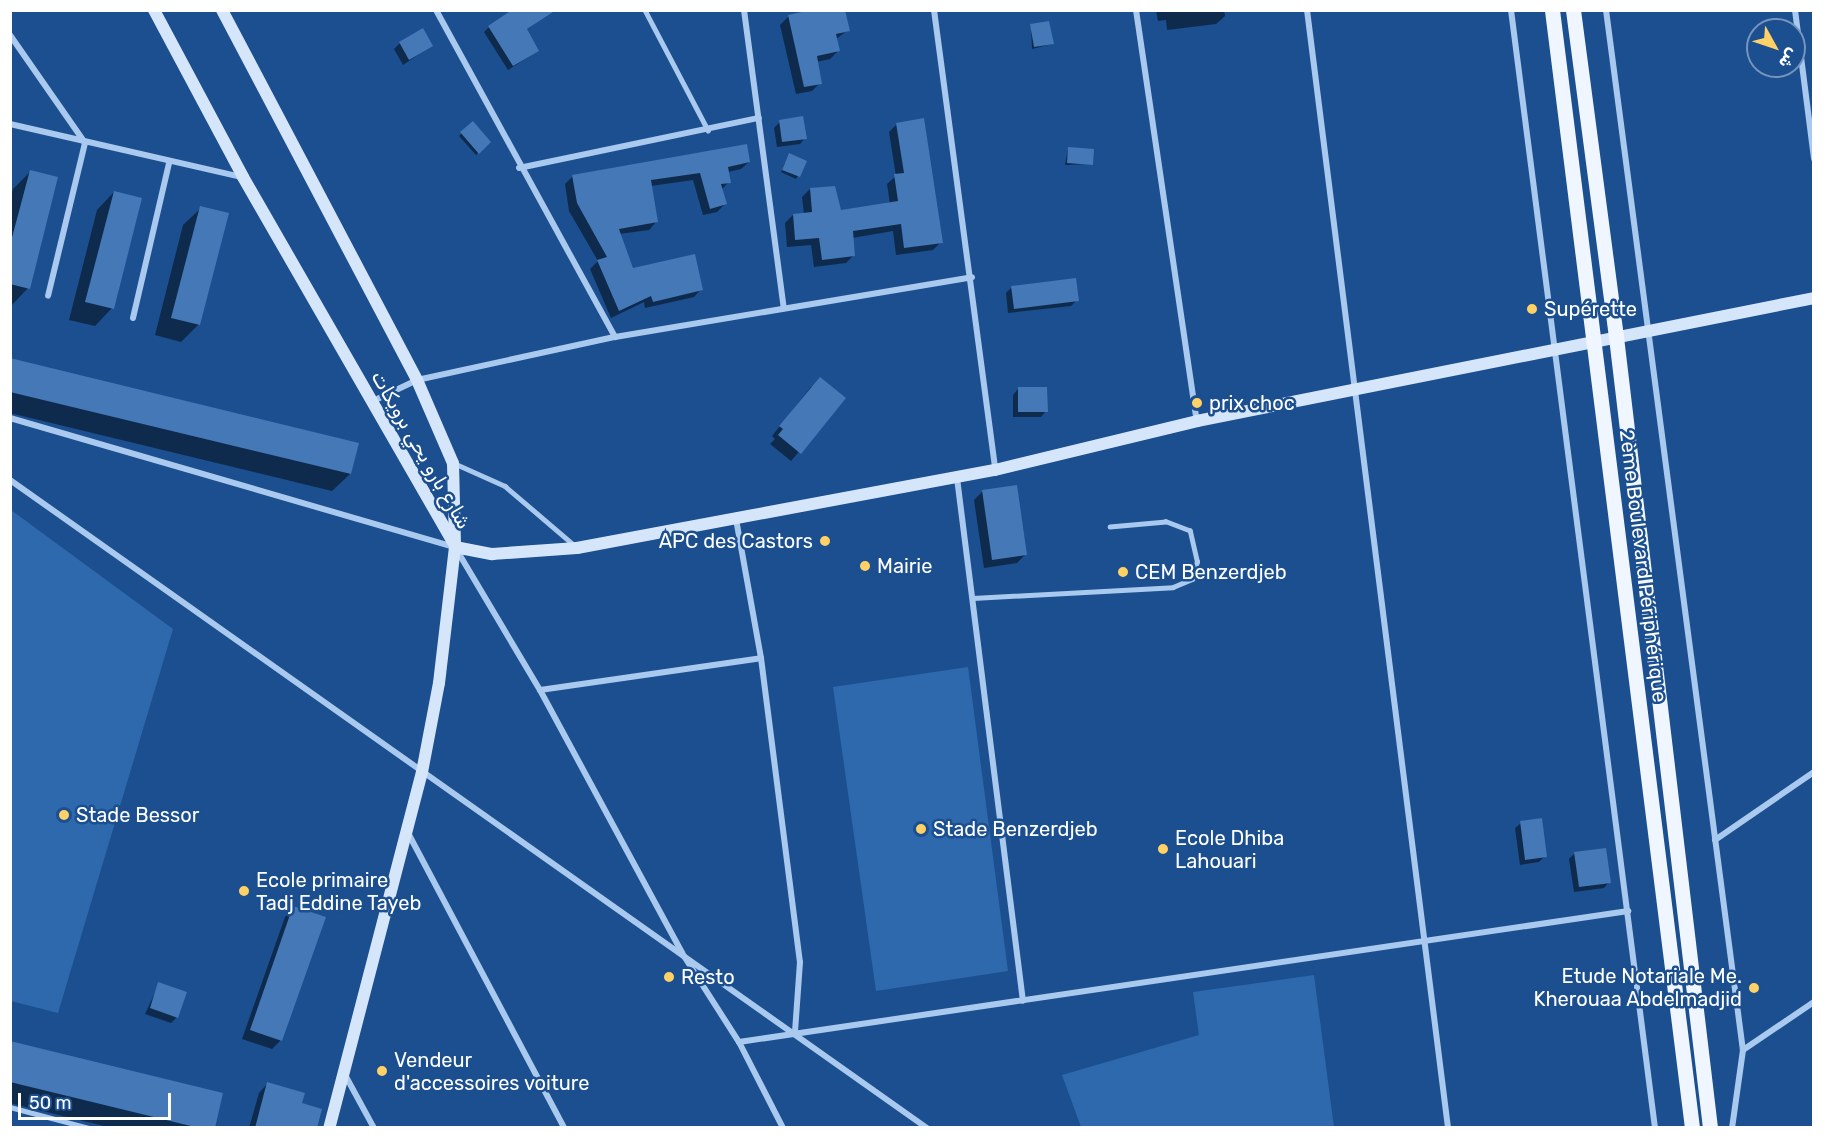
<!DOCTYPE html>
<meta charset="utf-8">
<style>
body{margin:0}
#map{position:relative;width:1824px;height:1138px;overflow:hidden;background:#1b4f8f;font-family:Rubik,Cairo,sans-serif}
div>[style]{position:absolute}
.green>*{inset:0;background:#2e69ad}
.shadow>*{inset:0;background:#0007}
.building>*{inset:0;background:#4478b7}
.lane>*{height:4.5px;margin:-2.25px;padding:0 2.25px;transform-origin:2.25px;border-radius:2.25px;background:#a9c9ee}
.street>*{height:6px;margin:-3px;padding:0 3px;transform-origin:3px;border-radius:3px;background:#a9c9ee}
.secondary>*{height:12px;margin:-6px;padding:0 6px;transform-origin:6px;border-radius:6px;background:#d6e6fa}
.primary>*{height:15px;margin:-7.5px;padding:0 7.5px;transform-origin:7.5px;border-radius:7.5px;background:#f0f6ff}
.dots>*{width:16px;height:16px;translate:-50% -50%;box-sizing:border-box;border:3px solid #1b4f8f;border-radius:50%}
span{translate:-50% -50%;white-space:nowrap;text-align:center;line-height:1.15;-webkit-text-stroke:5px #1b4f8f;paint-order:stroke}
.poi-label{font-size:20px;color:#fff}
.left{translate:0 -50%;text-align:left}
.right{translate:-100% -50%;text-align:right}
.street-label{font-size:20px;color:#fff}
.frame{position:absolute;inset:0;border:12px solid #fff;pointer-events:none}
.north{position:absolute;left:1746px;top:18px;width:60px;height:60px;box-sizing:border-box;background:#1b4f8f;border:2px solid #7695bc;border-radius:50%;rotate:130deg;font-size:16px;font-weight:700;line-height:24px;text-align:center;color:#fff}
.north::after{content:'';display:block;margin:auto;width:21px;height:27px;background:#ffd166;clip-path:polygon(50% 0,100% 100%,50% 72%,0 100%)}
.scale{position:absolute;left:18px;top:1093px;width:153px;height:27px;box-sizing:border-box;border:3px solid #fff;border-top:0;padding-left:8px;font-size:18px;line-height:21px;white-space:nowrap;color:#fff;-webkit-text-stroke:4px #1b4f8f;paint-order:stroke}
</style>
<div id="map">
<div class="green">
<div style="clip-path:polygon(11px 510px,173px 629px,58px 1013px,11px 1001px)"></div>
<div style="clip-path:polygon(968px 667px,1008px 971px,876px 991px,833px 687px)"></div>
<div style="clip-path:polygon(1314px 975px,1334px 1127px,1081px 1127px,1062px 1075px,1199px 1035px,1193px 992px)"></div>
</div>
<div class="shadow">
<div style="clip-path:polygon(819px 10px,848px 30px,836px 39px,838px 51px,830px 59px,816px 62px,820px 83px,812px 91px,796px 94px,780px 25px,788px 17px)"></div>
<div style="clip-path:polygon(1156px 10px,1224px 10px,1225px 16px,1216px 24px,1167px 30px,1166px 20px,1158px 21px)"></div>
<div style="clip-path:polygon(546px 15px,526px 30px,538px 51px,508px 70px,484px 32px,489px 27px)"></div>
<div style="clip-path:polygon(1031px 26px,1052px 44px,1032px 49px)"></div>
<div style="clip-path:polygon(400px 43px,431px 46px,403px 65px,394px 49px)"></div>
<div style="clip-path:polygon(780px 122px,805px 138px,800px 144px,777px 147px,774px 128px)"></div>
<div style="clip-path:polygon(473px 123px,489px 142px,476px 155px,459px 136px)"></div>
<div style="clip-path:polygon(897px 124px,941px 242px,933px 250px,896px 255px,893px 231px,852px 238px,854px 255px,846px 263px,814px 267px,811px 245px,787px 247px,785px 223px,793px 215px,804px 214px,802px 197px,810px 189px,840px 212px,890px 204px,887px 184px,896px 176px,889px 132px)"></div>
<div style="clip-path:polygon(1068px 149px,1092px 164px,1065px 165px)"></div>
<div style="clip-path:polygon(787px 158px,798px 176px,796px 179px,781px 172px)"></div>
<div style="clip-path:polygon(749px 162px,741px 169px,728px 172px,729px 182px,721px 190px,725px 204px,717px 212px,703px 215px,693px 180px,651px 186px,656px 222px,649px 230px,619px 234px,632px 270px,701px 289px,694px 297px,645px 308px,644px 302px,611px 318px,590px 269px,598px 261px,569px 211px,565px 184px,573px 176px)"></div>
<div style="clip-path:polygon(30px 172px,28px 288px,11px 306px,10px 198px,13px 189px)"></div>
<div style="clip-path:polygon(114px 192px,112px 308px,95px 326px,69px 320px,97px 210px)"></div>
<div style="clip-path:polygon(201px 208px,199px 324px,181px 342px,155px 335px,183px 225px)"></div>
<div style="clip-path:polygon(1012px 287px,1077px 300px,1071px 306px,1008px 313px,1006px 293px)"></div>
<div style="clip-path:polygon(10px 360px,357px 444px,350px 474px,332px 491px,10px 413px)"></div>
<div style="clip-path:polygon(811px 387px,844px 399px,791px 461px,770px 444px,775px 439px,772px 436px)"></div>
<div style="clip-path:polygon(1018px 389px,1046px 411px,1041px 417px,1013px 417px,1013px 395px)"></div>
<div style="clip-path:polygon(983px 491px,1026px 554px,1017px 563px,984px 568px,974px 500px)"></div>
<div style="clip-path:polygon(1521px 823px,1545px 856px,1539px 862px,1520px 865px,1515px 828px)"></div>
<div style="clip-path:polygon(1575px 853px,1609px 882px,1604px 888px,1574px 892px,1569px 859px)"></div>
<div style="clip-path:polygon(294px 908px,281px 1040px,272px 1049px,242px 1039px,285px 917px)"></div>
<div style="clip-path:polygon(159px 984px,177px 1017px,171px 1023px,145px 1014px)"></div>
<div style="clip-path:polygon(10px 1043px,213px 1128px,112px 1128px,10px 1103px)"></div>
<div style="clip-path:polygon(267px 1084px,300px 1104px,315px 1128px,249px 1128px,259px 1093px)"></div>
</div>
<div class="building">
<div style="clip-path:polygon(512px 10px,556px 10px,527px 29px,539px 51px,513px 66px,488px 26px)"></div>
<div style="clip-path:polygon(811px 10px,845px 10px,850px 31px,836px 34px,840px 51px,817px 56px,822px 84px,804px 87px,788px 15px)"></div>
<div style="clip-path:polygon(1049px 21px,1054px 44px,1034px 47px,1030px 24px)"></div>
<div style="clip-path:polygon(423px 28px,433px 46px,409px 60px,399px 42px)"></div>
<div style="clip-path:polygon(803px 116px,807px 139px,782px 142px,779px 120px)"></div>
<div style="clip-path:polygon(924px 118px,943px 243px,904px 248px,901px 224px,853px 231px,855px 256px,822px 260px,819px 238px,795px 240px,793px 214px,812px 212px,810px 188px,835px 186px,841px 210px,898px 201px,894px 174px,904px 173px,896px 123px)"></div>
<div style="clip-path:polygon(473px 121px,491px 142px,479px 154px,460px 132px)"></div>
<div style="clip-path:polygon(747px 144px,750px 162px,728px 167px,731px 183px,721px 184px,727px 204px,710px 209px,700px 173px,651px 180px,658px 222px,619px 229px,633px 268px,695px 254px,703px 290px,653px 302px,651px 296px,619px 311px,597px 260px,607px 257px,577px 203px,572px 175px)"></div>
<div style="clip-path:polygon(1068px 147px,1094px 149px,1093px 165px,1067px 163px)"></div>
<div style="clip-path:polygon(789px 153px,807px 161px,800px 177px,782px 170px)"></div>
<div style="clip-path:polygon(30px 170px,58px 177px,30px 289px,10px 284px,10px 245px)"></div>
<div style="clip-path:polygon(114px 191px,142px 198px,114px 309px,85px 302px)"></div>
<div style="clip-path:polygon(200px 206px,229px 213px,200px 325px,171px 318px)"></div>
<div style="clip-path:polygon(1076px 278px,1079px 301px,1014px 309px,1011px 286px)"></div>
<div style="clip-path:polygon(10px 358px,359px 443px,351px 474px,10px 392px)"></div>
<div style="clip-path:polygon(820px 377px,846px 398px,801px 454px,778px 435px,783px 429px,779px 426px)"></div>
<div style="clip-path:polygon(1018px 387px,1047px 387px,1048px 412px,1018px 412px)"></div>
<div style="clip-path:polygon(1017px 485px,1027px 555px,992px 560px,982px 490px)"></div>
<div style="clip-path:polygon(1542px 818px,1547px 857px,1525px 860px,1520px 821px)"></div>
<div style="clip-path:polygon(1606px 848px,1611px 883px,1579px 887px,1574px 852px)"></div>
<div style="clip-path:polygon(293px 906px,326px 917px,282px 1041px,250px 1030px)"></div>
<div style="clip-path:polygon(158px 982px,187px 992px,178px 1018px,150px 1008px)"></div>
<div style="clip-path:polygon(10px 1041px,223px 1093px,215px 1128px,199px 1128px,10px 1082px)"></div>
<div style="clip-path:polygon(267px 1082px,305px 1093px,302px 1103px,322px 1109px,317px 1128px,255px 1128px)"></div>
</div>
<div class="lane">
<div style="left:645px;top:10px;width:136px;rotate:62.3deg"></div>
<div style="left:456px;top:464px;width:54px;rotate:24.2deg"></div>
<div style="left:505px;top:486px;width:91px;rotate:40.5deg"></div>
<div style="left:973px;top:598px;width:200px;rotate:-3.1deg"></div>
<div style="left:1173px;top:587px;width:21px;rotate:-23deg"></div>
<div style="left:1192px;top:579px;width:18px;rotate:-74deg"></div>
<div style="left:1197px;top:562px;width:32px;rotate:-103deg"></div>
<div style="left:1190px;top:531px;width:26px;rotate:-159deg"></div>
<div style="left:1166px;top:522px;width:56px;rotate:174.9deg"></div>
<div style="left:10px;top:1107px;width:82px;rotate:14.9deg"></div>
</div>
<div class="street">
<div style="left:436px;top:10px;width:373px;rotate:61.3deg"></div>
<div style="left:744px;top:10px;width:301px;rotate:82.4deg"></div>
<div style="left:934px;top:10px;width:464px;rotate:82.4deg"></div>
<div style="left:1136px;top:10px;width:416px;rotate:81.6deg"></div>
<div style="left:1307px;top:10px;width:1127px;rotate:82.81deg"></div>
<div style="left:1511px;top:10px;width:1127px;rotate:82.66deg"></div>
<div style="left:1606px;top:10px;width:1049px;rotate:82.5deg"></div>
<div style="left:1743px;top:1050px;width:79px;rotate:98deg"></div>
<div style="left:1795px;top:10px;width:150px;rotate:82.7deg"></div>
<div style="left:10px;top:35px;width:131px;rotate:55.2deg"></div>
<div style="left:85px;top:143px;width:157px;rotate:103.6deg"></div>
<div style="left:10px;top:124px;width:238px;rotate:12.9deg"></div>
<div style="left:519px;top:168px;width:245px;rotate:-11.8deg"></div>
<div style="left:133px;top:318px;width:159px;rotate:-76.9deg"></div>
<div style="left:371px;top:402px;width:51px;rotate:-25.6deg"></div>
<div style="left:417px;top:380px;width:203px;rotate:-12.3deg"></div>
<div style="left:615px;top:337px;width:362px;rotate:-9.5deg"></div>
<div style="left:10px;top:418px;width:463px;rotate:16.2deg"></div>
<div style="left:455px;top:547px;width:166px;rotate:59.3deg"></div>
<div style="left:540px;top:690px;width:299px;rotate:61.6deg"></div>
<div style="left:682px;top:953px;width:106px;rotate:57.4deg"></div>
<div style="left:739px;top:1042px;width:97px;rotate:62.9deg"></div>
<div style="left:957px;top:478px;width:527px;rotate:82.81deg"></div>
<div style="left:10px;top:480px;width:1123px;rotate:35.25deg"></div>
<div style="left:736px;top:519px;width:141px;rotate:79.8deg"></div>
<div style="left:761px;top:658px;width:306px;rotate:82.7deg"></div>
<div style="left:800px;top:962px;width:70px;rotate:94.1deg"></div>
<div style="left:540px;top:690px;width:223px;rotate:-8.2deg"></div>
<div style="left:407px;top:831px;width:336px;rotate:62.1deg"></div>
<div style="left:1715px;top:840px;width:120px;rotate:-34.5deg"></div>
<div style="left:739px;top:1042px;width:899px;rotate:-8.38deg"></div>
<div style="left:1743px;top:1050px;width:86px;rotate:-34.1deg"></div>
<div style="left:344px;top:1073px;width:63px;rotate:61.4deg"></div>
</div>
<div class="secondary">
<div style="left:154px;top:10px;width:189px;rotate:61.9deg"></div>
<div style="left:243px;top:177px;width:426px;rotate:60.1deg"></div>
<div style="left:222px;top:10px;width:418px;rotate:62.2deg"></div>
<div style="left:417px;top:380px;width:90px;rotate:66.6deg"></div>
<div style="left:453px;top:463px;width:84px;rotate:88.6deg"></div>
<div style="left:455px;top:547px;width:137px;rotate:96.7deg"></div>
<div style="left:439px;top:683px;width:91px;rotate:100.8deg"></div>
<div style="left:422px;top:772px;width:368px;rotate:104.6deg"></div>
<div style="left:455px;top:547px;width:38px;rotate:11deg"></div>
<div style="left:492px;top:554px;width:85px;rotate:-4deg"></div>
<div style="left:577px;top:548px;width:425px;rotate:-10.6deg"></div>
<div style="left:995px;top:470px;width:208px;rotate:-13.6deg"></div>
<div style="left:1197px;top:421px;width:629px;rotate:-11.27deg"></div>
</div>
<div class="primary">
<div style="left:1552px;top:10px;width:1127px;rotate:82.86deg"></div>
<div style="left:1573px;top:10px;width:330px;rotate:82.5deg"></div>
<div style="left:1616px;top:337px;width:797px;rotate:83.22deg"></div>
</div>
<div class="dots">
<div style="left:1532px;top:309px;background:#ffd166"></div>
<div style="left:1197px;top:403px;background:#ffd166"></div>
<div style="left:825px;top:541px;background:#ffd166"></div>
<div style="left:865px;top:566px;background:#ffd166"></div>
<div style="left:1123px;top:572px;background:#ffd166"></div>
<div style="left:64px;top:815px;background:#ffd166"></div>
<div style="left:921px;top:829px;background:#ffd166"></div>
<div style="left:1163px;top:849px;background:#ffd166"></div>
<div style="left:244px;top:891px;background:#ffd166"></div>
<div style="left:669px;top:977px;background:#ffd166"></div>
<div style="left:1754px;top:988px;background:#ffd166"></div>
<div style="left:382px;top:1071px;background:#ffd166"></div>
</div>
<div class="poi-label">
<span class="left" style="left:1544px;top:309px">Supérette</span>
<span class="left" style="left:1209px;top:403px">prix choc</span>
<span class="right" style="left:813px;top:541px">APC des Castors</span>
<span class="left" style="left:877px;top:566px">Mairie</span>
<span class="left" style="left:1135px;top:572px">CEM Benzerdjeb</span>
<span class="left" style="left:76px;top:815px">Stade Bessor</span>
<span class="left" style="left:933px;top:829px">Stade Benzerdjeb</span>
<span class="left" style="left:1175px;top:850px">Ecole Dhiba<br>Lahouari</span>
<span class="left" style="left:256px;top:892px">Ecole primaire<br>Tadj Eddine Tayeb</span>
<span class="right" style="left:1742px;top:988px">Etude Notariale Me.<br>Kherouaa Abdelmadjid</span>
<span class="left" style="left:681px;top:977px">Resto</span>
<span class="left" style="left:394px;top:1072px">Vendeur<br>d'accessoires voiture</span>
</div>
<div class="street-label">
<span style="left:421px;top:450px;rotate:60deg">شارع بارو يحي برويكات</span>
<span style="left:1643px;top:566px;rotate:83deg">2ème Boulevard Périphérique</span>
</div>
<div class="frame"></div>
<div class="north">ش</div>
<div class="scale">50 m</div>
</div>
